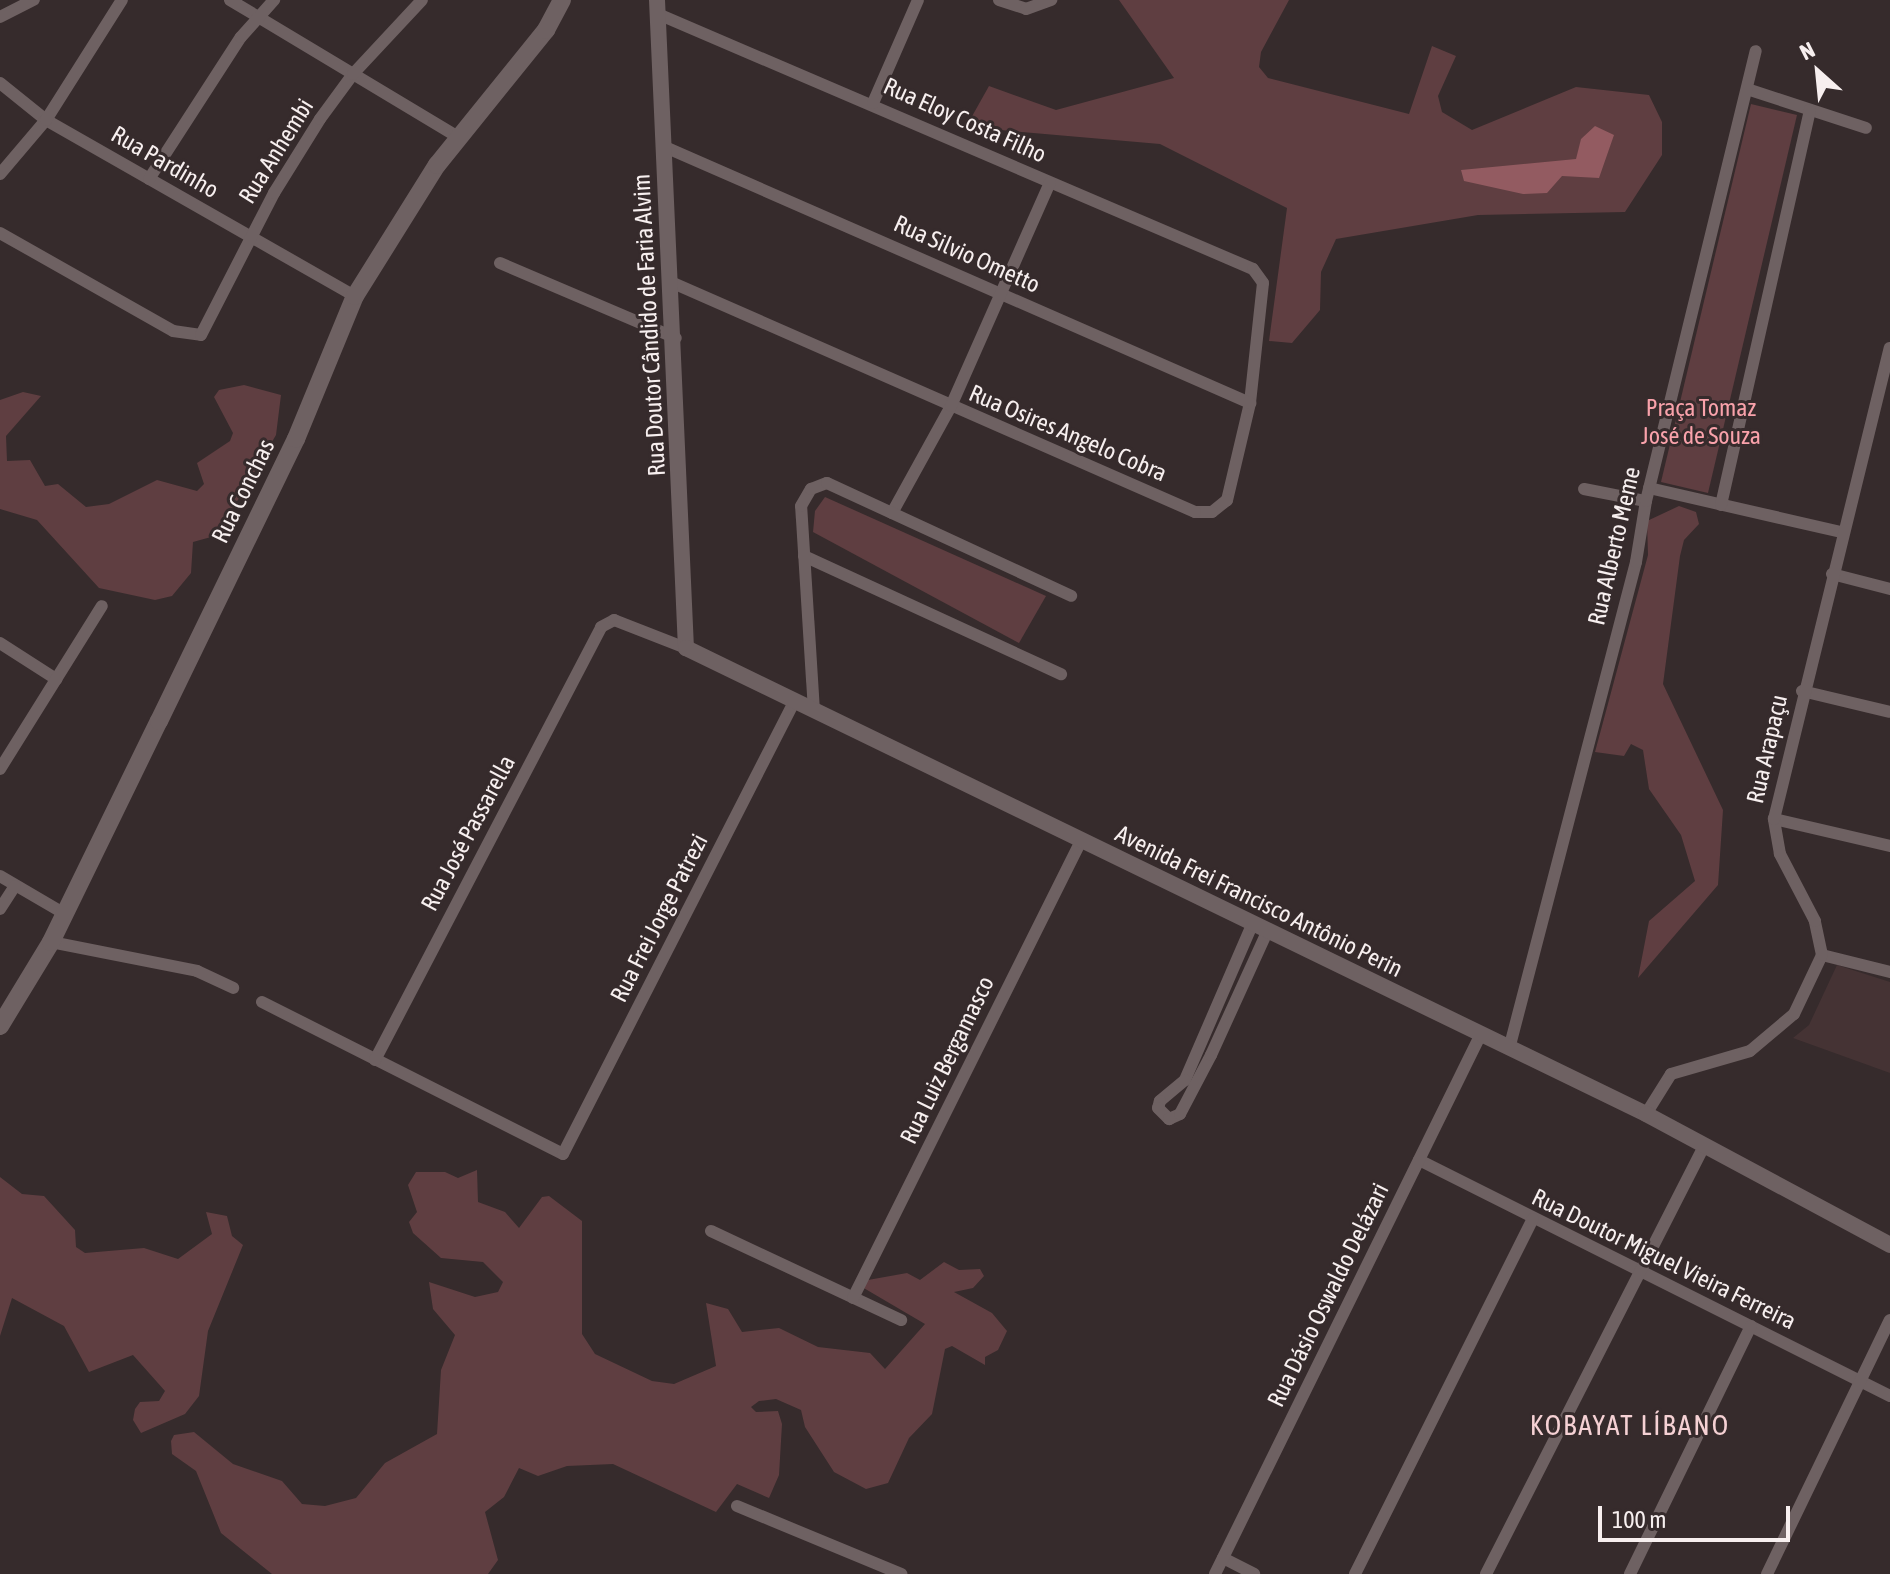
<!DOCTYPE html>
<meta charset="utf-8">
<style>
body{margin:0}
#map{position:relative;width:1890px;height:1574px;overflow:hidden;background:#362b2c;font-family:"Asap Condensed",sans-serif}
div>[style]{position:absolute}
.built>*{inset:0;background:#453334}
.green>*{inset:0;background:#5f3e41}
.water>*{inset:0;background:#935b61}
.minor>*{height:12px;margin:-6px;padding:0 6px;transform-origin:6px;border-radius:6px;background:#6e6162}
.tertiary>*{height:16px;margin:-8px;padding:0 8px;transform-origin:8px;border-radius:8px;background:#6e6162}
.secondary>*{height:18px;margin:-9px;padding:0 9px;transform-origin:9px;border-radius:9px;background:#6e6162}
span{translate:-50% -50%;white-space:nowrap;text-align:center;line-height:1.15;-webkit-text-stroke:6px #362b2c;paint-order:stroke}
.street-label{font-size:24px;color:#f7efef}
.park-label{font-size:24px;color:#f9a2ab}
.quarter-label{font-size:28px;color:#f5d1d4;letter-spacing:2px}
.north{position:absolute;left:1778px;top:32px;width:80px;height:80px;-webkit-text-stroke:6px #362b2c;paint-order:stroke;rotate:333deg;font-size:22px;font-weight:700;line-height:32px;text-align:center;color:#f7efef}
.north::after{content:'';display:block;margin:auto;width:28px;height:36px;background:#f7efef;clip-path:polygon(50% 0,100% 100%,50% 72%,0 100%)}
.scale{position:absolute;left:1598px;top:1506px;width:192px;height:36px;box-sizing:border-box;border:4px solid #f7efef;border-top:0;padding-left:10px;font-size:24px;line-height:28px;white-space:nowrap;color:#f7efef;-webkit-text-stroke:6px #362b2c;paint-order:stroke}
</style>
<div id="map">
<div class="built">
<div style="clip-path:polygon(1837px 965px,1890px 982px,1890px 1073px,1793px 1038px,1809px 1025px)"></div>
</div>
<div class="green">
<div style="clip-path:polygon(1119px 0,1289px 0,1261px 52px,1259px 67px,1268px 78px,1409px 114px,1432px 46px,1456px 56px,1438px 96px,1442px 112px,1472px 130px,1576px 87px,1649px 95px,1662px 122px,1662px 155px,1625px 212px,1478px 215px,1336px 239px,1321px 272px,1320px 310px,1292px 343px,1269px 341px,1287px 208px,1160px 144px,966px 127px,989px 86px,1056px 110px,1174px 78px)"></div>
<div style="clip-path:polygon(1751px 104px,1797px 115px,1708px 493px,1661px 482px)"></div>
<div style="clip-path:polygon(244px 385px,281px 395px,276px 435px,222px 527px,211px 537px,193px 542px,191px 573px,172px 596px,155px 600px,99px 588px,37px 520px,0 509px,0 400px,23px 392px,41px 396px,6px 436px,7px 461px,30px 460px,45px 486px,58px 484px,86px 507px,109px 504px,157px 480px,197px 491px,204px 484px,197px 463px,230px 441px,233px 433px,214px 397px,219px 390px)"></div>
<div style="clip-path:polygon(825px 497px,1046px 596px,1019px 643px,813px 532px,815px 511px)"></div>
<div style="clip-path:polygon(1679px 506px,1696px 512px,1699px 524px,1684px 540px,1680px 556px,1663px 684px,1723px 810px,1718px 885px,1638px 978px,1649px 921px,1695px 881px,1681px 835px,1649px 789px,1643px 750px,1631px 744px,1624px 756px,1595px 752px,1648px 555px,1647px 521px)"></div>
<div style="clip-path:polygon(477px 1170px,478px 1202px,505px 1212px,519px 1228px,542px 1197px,549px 1196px,582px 1221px,582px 1334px,595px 1354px,652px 1381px,674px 1384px,716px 1366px,706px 1303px,728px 1309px,742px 1332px,779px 1328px,818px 1347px,870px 1353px,885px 1369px,925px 1324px,862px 1287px,868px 1280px,907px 1273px,920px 1280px,944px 1262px,959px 1270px,980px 1269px,984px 1276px,973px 1288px,954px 1292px,992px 1313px,1007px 1331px,998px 1350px,985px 1357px,985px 1365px,952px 1346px,945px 1349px,932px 1414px,909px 1438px,888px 1483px,866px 1489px,834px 1472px,805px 1427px,801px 1410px,776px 1399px,759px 1401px,751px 1407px,756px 1412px,778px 1411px,782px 1424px,779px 1475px,769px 1498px,737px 1484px,716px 1512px,613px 1464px,567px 1466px,538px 1476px,519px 1468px,504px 1497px,485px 1512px,498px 1560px,488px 1574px,272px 1574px,221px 1533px,196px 1471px,172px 1454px,171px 1441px,174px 1435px,194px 1432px,233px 1464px,282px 1481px,302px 1504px,325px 1506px,356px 1498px,385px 1463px,437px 1434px,441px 1370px,455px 1335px,433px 1309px,429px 1282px,475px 1297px,498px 1292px,503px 1282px,483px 1262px,441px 1258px,413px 1233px,409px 1222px,417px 1212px,408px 1185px,416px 1172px,445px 1172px,458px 1178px)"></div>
<div style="clip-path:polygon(0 1177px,22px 1194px,44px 1196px,75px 1230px,76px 1247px,85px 1253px,144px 1248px,178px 1259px,212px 1234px,206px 1212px,227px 1216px,232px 1236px,243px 1245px,208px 1331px,199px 1396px,185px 1414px,141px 1433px,133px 1420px,135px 1409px,140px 1402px,159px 1401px,165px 1391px,133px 1355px,89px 1372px,64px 1326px,12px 1298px,0 1336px)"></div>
</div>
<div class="water">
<div style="clip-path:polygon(1595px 126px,1614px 135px,1599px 178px,1562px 176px,1547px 193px,1523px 194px,1464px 181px,1461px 170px,1576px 159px,1581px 139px)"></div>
</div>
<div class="minor">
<div style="left:230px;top:0;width:266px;rotate:31deg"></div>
<div style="left:999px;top:0;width:28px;rotate:18deg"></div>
<div style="left:1026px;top:9px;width:27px;rotate:-20deg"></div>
<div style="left:658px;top:14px;width:647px;rotate:23.2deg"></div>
<div style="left:1253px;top:269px;width:17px;rotate:54deg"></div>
<div style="left:1263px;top:283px;width:121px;rotate:96.2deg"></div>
<div style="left:1250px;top:403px;width:100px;rotate:103.3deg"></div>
<div style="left:1227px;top:500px;width:19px;rotate:141deg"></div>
<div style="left:1212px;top:512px;width:17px;rotate:180deg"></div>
<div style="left:1195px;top:512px;width:570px;rotate:-156.31deg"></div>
<div style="left:0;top:17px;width:38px;rotate:-27deg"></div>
<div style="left:0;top:83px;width:59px;rotate:38.8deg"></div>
<div style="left:46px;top:120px;width:356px;rotate:29.7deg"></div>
<div style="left:1747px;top:89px;width:125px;rotate:18.1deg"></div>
<div style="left:873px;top:103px;width:112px;rotate:-66.4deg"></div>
<div style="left:665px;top:147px;width:639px;rotate:23.63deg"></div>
<div style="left:0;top:174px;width:71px;rotate:-49.6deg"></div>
<div style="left:46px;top:120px;width:142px;rotate:-57.7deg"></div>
<div style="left:149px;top:179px;width:169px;rotate:-57.1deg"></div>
<div style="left:241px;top:37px;width:50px;rotate:-48.3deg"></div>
<div style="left:0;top:233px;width:199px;rotate:29.5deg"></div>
<div style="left:173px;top:331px;width:28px;rotate:8deg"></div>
<div style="left:201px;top:335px;width:160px;rotate:-62.8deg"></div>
<div style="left:274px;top:193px;width:87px;rotate:-58.1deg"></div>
<div style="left:320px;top:119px;width:56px;rotate:-53.7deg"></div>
<div style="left:353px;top:74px;width:101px;rotate:-47deg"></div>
<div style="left:500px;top:263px;width:191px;rotate:23.1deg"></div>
<div style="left:1649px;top:488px;width:197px;rotate:12.9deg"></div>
<div style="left:1584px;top:489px;width:63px;rotate:11deg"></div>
<div style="left:1721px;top:505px;width:405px;rotate:-77.3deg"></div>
<div style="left:892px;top:513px;width:122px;rotate:-61.1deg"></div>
<div style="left:951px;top:406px;width:244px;rotate:-66.1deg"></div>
<div style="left:804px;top:556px;width:283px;rotate:24.7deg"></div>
<div style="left:1832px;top:574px;width:60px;rotate:14.5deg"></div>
<div style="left:0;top:643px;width:67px;rotate:32.7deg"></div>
<div style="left:1802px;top:691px;width:90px;rotate:13.4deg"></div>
<div style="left:814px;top:711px;width:205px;rotate:-93.6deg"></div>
<div style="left:801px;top:506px;width:20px;rotate:-60deg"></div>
<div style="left:811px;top:489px;width:17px;rotate:-21deg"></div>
<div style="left:827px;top:483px;width:269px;rotate:24.8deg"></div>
<div style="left:0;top:769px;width:192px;rotate:-58deg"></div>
<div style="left:1774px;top:819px;width:119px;rotate:13.1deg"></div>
<div style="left:0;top:876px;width:75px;rotate:30.3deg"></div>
<div style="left:0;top:909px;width:27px;rotate:-57deg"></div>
<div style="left:1252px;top:925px;width:169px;rotate:113.4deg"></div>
<div style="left:1185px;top:1080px;width:33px;rotate:140deg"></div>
<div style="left:1160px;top:1101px;width:7px;rotate:106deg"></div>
<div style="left:1158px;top:1108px;width:16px;rotate:45deg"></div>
<div style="left:1169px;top:1119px;width:12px;rotate:-24deg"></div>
<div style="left:1180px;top:1114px;width:67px;rotate:-62.3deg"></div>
<div style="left:1211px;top:1055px;width:135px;rotate:-65.5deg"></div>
<div style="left:51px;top:942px;width:149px;rotate:11.2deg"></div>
<div style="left:197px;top:971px;width:40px;rotate:25deg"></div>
<div style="left:1822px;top:955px;width:70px;rotate:14deg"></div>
<div style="left:262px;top:1002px;width:337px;rotate:26.8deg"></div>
<div style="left:563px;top:1154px;width:508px;rotate:-62.93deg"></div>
<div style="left:1509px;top:1049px;width:503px;rotate:-75.38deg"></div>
<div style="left:1636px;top:562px;width:62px;rotate:-80.7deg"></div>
<div style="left:1646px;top:501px;width:463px;rotate:-76.3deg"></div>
<div style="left:375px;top:1060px;width:488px;rotate:-62.4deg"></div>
<div style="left:601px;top:627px;width:15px;rotate:-28deg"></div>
<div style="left:614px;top:620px;width:77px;rotate:21.3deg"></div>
<div style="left:1646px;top:1114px;width:47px;rotate:-58deg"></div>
<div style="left:1671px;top:1074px;width:82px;rotate:-16.2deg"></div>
<div style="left:1750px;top:1051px;width:57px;rotate:-40.1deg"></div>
<div style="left:1794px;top:1014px;width:65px;rotate:-64.6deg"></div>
<div style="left:1822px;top:955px;width:35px;rotate:-102deg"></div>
<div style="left:1815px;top:921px;width:76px;rotate:-117.6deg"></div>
<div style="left:1780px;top:854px;width:36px;rotate:-100deg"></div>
<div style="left:1774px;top:819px;width:485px;rotate:-76.2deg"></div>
<div style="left:1419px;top:1160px;width:527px;rotate:26.61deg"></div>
<div style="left:711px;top:1231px;width:210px;rotate:25.1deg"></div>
<div style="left:853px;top:1298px;width:511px;rotate:-63.49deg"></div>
<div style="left:737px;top:1506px;width:178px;rotate:22.5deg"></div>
<div style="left:1223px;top:1558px;width:35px;rotate:27deg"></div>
<div style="left:1215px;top:1574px;width:600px;rotate:-63.78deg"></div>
<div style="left:1355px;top:1574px;width:397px;rotate:-63.4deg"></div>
<div style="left:1486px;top:1574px;width:479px;rotate:-63deg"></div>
<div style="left:1630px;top:1574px;width:276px;rotate:-64deg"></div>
<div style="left:1767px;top:1574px;width:282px;rotate:-64.2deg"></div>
</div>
<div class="tertiary">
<div style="left:657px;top:0;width:649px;rotate:87.44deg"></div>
<div style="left:686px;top:648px;width:1067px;rotate:25.89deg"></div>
<div style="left:1646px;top:1114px;width:277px;rotate:28.2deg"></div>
</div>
<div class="secondary">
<div style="left:0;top:1026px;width:98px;rotate:-58.7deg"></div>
<div style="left:51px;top:942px;width:246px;rotate:-64deg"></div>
<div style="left:159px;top:721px;width:314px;rotate:-64.1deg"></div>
<div style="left:296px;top:439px;width:155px;rotate:-67.6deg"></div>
<div style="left:355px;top:296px;width:155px;rotate:-58deg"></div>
<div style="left:437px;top:165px;width:174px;rotate:-51.1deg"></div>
<div style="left:546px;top:30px;width:34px;rotate:-62deg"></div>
</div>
<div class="street-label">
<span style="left:965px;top:120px;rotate:24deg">Rua Eloy Costa Filho</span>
<span style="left:276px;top:151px;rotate:-58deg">Rua Anhembi</span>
<span style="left:165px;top:162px;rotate:30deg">Rua Pardinho</span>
<span style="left:967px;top:254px;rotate:24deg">Rua Silvio Ometto</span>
<span style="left:649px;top:325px;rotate:-93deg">Rua Doutor Cândido de Faria Alvim</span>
<span style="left:1068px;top:433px;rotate:23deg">Rua Osires Angelo Cobra</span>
<span style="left:243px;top:491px;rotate:-64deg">Rua Conchas</span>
<span style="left:1614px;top:546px;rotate:-77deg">Rua Alberto Meme</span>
<span style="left:1767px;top:749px;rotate:-77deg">Rua Arapaçu</span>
<span style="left:468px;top:833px;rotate:-62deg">Rua José Passarella</span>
<span style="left:1259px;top:901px;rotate:26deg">Avenida Frei Francisco Antônio Perin</span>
<span style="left:659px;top:918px;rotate:-63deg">Rua Frei Jorge Patrezi</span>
<span style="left:947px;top:1060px;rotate:-64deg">Rua Luiz Bergamasco</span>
<span style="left:1664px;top:1259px;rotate:26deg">Rua Doutor Miguel Vieira Ferreira</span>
<span style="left:1328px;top:1295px;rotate:-64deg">Rua Dásio Oswaldo Delázari</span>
</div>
<div class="park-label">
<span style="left:1701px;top:422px">Praça Tomaz<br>José de Souza</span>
</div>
<div class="quarter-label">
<span style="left:1630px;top:1425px">KOBAYAT LÍBANO</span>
</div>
<div class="north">N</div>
<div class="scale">100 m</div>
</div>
